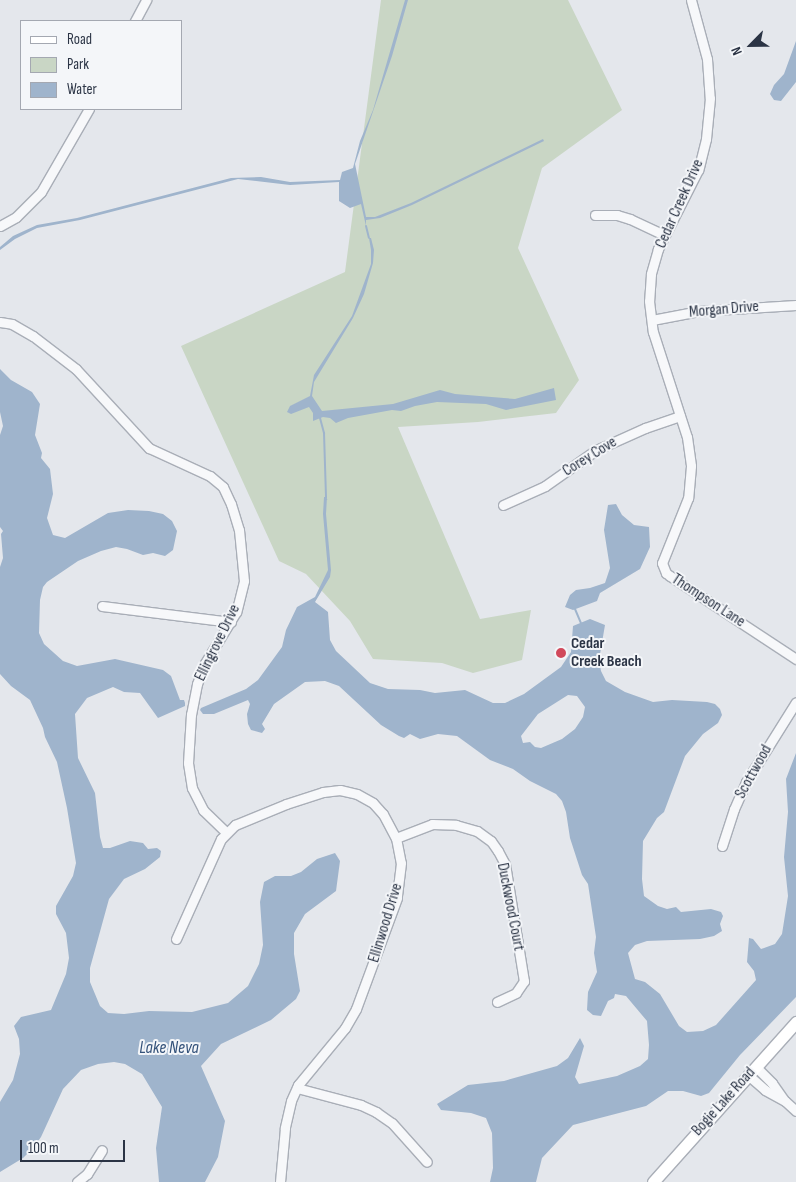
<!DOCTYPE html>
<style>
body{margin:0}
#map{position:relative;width:796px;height:1182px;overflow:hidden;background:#e4e7ec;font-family:"Sofia Sans Condensed",sans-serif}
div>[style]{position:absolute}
.green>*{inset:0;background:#c9d6c5}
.water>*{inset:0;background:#9fb4cc}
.stream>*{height:2px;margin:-1px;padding:0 1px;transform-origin:1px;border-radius:1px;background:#9fb4cc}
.roads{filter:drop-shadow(1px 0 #a9aeb7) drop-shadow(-1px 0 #a9aeb7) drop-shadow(0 1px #a9aeb7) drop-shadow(0 -1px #a9aeb7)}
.minor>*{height:9px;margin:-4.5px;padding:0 4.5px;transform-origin:4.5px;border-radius:4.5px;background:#f7f8fa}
.major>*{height:11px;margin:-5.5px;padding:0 5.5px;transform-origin:5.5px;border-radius:5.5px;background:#fff}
.dots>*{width:14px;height:14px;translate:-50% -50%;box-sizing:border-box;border:2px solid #f4f6f9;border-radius:50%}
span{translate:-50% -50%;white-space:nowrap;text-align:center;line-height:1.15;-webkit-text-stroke:4px #f4f6f9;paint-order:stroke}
.street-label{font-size:16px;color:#2b3445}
.poi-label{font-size:16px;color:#2b3445;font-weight:700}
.left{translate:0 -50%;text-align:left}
.water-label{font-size:18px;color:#34527a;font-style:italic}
.legend{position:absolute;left:20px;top:20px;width:162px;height:90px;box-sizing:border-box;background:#f4f6f9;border:1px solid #a4a8b1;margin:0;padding:6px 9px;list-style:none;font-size:15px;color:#2b3445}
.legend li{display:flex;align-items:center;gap:10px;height:25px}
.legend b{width:25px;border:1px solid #a4a8b1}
.north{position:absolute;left:726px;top:20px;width:50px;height:50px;-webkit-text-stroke:4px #f4f6f9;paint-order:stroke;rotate:247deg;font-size:14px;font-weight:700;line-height:20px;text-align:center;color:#2b3445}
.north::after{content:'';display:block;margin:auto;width:18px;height:22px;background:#2b3445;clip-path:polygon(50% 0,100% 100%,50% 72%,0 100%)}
.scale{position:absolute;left:20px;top:1140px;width:105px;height:22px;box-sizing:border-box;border:2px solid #2b3445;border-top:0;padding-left:6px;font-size:15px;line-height:18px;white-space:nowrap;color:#2b3445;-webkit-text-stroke:4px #f4f6f9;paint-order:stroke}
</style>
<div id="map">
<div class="green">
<div style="clip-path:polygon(381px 0,568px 0,622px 110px,542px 168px,518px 248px,579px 380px,556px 413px,478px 422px,398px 427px,480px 619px,531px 610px,522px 660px,473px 673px,442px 663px,373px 659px,350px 621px,306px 574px,279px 561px,181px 346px,345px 272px)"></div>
</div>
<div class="water">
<div style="clip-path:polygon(405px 0,408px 0,392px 56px,355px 164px,366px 217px,375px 217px,411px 203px,543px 139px,544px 141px,412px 205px,380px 218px,366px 220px,366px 226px,361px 204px,350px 208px,339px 201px,339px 182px,290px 185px,238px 179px,80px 220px,37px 228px,15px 239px,0 250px,0 247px,13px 236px,37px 225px,77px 218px,231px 178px,261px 177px,290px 182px,340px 180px,342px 172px,353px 168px,360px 141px,373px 110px)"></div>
<div style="clip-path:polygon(796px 41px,796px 82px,781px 101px,774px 100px,770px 94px,774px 85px,784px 74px)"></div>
<div style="clip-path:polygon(369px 238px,371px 238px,374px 250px,373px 263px,364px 294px,353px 318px,314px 382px,312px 396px,322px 411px,393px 404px,440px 390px,455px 394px,515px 399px,554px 388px,556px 400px,506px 410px,486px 404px,437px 402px,415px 406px,401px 411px,392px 410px,348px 418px,336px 423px,330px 418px,323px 417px,313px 421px,313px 413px,309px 407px,291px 414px,287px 412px,290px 406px,310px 396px,314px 375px,352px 316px,371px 264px,371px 250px)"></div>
<div style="clip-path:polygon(0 369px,11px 380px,32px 392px,40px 404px,35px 435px,42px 453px,41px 458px,50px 469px,53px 494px,47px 518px,53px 535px,65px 538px,108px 513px,128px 510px,149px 511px,163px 514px,172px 521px,177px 531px,173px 550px,165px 556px,153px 553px,143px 555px,127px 549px,116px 547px,101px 551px,78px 561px,47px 582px,43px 587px,40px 600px,39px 633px,44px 644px,63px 661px,77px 666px,115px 659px,163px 670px,171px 676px,180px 700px,184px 700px,185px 703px,185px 706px,158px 718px,140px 693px,124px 692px,113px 687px,87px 698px,75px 714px,78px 758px,95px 793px,100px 837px,103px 848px,110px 848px,130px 841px,143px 843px,148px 849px,157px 848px,161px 851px,160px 857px,145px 869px,124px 879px,109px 899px,90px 968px,90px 982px,100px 1006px,108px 1013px,124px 1014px,149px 1011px,192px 1012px,228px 1003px,248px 986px,259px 964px,263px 945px,260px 902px,264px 882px,275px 876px,291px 876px,301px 872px,317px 859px,335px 853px,340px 861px,336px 891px,305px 914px,294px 933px,294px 954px,300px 991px,296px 999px,271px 1020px,221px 1044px,201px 1066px,225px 1121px,218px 1157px,205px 1182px,159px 1182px,156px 1148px,162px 1107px,142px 1074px,125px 1064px,114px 1062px,98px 1064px,81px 1070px,63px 1089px,41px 1137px,34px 1147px,23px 1158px,0 1172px,0 1102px,13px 1080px,20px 1054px,19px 1039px,14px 1026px,21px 1017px,51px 1010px,66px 974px,69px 958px,66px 933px,56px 914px,56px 906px,73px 876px,76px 863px,67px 808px,57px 762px,45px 737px,43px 728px,30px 700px,11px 686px,0 674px,0 567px,3px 558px,1px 534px,3px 531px,0 527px,0 435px,3px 426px,0 412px)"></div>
<div style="clip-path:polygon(evenodd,324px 497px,327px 497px,326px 514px,331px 570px,330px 577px,315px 602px,328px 612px,330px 640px,336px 651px,370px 683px,388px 689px,420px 690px,435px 693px,465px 690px,493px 703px,505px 703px,524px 694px,561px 667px,571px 652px,573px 626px,590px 619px,605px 625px,599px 660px,601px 671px,606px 681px,625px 692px,653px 702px,672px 700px,707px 702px,715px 704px,720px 709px,722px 715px,718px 723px,703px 734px,685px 756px,664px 812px,657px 818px,643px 841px,642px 879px,644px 896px,658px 906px,667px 909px,676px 907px,681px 912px,711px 909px,721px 912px,723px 916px,720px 924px,722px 931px,714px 936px,700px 939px,647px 941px,635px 945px,628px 953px,635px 979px,645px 982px,660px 994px,679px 1026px,687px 1032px,703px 1031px,716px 1025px,756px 980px,754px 971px,747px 962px,749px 938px,753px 939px,761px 949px,775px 944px,782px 934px,788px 896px,784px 857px,788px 812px,786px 779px,796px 753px,796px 997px,740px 1055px,709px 1093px,701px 1096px,683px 1091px,668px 1091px,646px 1106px,573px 1125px,542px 1158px,536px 1182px,490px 1182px,493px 1168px,492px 1133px,486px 1118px,471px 1113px,441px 1110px,437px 1104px,468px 1085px,504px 1081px,557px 1066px,568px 1058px,580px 1038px,584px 1046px,575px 1077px,579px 1084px,617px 1076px,640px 1066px,648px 1059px,649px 1045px,647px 1021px,626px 996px,615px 994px,614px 998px,608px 1001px,601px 1016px,593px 1015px,587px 1010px,588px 992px,597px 972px,594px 953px,596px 937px,588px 884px,582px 875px,570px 838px,566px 812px,562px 801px,556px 794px,530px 781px,513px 769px,490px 760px,457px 736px,438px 734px,420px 739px,410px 734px,404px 738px,399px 736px,381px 725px,339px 686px,325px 681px,305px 682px,274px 704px,262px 724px,265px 729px,262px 733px,251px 730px,248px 724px,247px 714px,250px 704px,248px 700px,214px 714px,203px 714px,200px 710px,201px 708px,246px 689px,258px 680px,282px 647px,286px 630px,297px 607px,315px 597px,328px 570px,323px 514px,324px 497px,568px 695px,577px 696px,585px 707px,583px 717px,575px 729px,562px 739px,541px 748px,535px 747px,530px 742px,523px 743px,521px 736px,538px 714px,568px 695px)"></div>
<div style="clip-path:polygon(616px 504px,622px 515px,634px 525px,649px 527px,650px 547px,640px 569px,600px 593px,597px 601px,573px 610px,565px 607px,570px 595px,576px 590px,590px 588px,605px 583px,610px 568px,604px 530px,608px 505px)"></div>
</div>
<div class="stream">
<div style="left:366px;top:226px;width:12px;rotate:76deg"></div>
<div style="left:320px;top:418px;width:16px;rotate:75deg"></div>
<div style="left:324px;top:433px;width:64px;rotate:88.2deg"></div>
<div style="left:575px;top:609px;width:15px;rotate:67deg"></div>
</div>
<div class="roads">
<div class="minor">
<div style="left:691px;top:0;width:61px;rotate:74.8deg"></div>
<div style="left:707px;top:59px;width:39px;rotate:86deg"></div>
<div style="left:710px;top:98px;width:41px;rotate:95.6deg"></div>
<div style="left:706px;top:139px;width:32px;rotate:104deg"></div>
<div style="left:698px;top:170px;width:89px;rotate:116.9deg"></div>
<div style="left:658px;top:249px;width:26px;rotate:106deg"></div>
<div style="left:651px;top:274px;width:27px;rotate:94deg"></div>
<div style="left:649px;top:301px;width:31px;rotate:83deg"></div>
<div style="left:653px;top:332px;width:110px;rotate:72.1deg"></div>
<div style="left:687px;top:437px;width:29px;rotate:82deg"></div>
<div style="left:691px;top:466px;width:32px;rotate:95deg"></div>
<div style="left:688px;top:498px;width:70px;rotate:111.8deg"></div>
<div style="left:662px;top:563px;width:11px;rotate:68deg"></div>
<div style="left:666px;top:573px;width:5px;rotate:37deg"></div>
<div style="left:670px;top:576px;width:151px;rotate:33.4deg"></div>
<div style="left:135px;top:21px;width:24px;rotate:-62deg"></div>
<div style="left:595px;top:215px;width:22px"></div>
<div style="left:617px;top:215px;width:14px;rotate:17deg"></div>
<div style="left:630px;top:219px;width:38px;rotate:25deg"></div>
<div style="left:0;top:226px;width:18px;rotate:-29deg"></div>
<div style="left:16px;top:217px;width:35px;rotate:-45deg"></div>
<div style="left:41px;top:192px;width:96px;rotate:-60deg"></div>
<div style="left:652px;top:320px;width:48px;rotate:-10.8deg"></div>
<div style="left:699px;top:311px;width:97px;rotate:-3.5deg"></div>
<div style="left:0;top:322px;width:12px;rotate:9deg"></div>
<div style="left:12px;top:324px;width:24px;rotate:30deg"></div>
<div style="left:33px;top:336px;width:54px;rotate:37.5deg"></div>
<div style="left:76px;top:369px;width:108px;rotate:47.3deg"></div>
<div style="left:149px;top:448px;width:67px;rotate:24.7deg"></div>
<div style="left:210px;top:476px;width:17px;rotate:40deg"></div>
<div style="left:223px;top:487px;width:19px;rotate:65deg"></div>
<div style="left:231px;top:504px;width:27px;rotate:73deg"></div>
<div style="left:239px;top:530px;width:51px;rotate:84.4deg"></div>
<div style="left:244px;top:581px;width:32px;rotate:104deg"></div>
<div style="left:236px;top:612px;width:60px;rotate:121.3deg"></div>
<div style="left:205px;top:663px;width:22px;rotate:111deg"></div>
<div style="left:197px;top:684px;width:31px;rotate:101deg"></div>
<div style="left:191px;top:714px;width:49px;rotate:93.5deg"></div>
<div style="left:188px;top:763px;width:25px;rotate:81deg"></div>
<div style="left:192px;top:788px;width:25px;rotate:63deg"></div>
<div style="left:203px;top:810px;width:32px;rotate:44deg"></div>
<div style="left:503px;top:505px;width:46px;rotate:-24.3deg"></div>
<div style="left:545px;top:486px;width:62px;rotate:-35.2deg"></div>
<div style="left:596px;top:450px;width:54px;rotate:-24.2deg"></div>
<div style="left:645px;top:428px;width:37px;rotate:-19deg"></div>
<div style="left:102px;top:606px;width:130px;rotate:7.1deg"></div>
<div style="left:396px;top:838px;width:39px;rotate:-21deg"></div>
<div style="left:432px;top:824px;width:24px;rotate:2deg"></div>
<div style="left:456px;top:825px;width:22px;rotate:16deg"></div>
<div style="left:477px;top:831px;width:17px;rotate:36deg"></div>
<div style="left:491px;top:841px;width:12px;rotate:55deg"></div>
<div style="left:498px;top:851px;width:15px;rotate:62deg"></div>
<div style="left:505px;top:864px;width:119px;rotate:80.8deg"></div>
<div style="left:524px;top:981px;width:14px;rotate:124deg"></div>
<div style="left:516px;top:993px;width:21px;rotate:155deg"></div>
<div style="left:722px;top:846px;width:39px;rotate:-72deg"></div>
<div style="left:734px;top:809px;width:30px;rotate:-66deg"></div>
<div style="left:746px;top:782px;width:94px;rotate:-58deg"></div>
<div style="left:176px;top:939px;width:110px;rotate:-65.8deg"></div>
<div style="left:221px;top:839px;width:20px;rotate:-45deg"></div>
<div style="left:235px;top:825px;width:55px;rotate:-22.4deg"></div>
<div style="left:286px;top:804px;width:39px;rotate:-18deg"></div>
<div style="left:323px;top:792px;width:17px;rotate:-7deg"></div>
<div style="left:340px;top:790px;width:17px;rotate:13deg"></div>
<div style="left:357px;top:794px;width:18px;rotate:29deg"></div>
<div style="left:373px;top:803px;width:15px;rotate:48deg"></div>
<div style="left:383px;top:814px;width:27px;rotate:62deg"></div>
<div style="left:396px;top:838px;width:25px;rotate:79deg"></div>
<div style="left:401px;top:863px;width:35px;rotate:97deg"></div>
<div style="left:397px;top:898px;width:118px;rotate:110.3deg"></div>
<div style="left:356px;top:1009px;width:22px;rotate:120deg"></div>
<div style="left:345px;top:1028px;width:74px;rotate:129.5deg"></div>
<div style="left:298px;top:1085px;width:17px;rotate:114deg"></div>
<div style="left:291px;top:1101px;width:28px;rotate:103deg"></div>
<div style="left:285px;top:1128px;width:54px;rotate:95.3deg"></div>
<div style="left:756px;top:1067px;width:23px;rotate:45deg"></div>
<div style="left:772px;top:1083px;width:19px;rotate:55deg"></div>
<div style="left:748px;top:1075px;width:23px;rotate:41deg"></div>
<div style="left:765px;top:1090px;width:23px;rotate:29deg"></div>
<div style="left:785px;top:1101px;width:15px;rotate:42deg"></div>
<div style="left:297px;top:1088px;width:66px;rotate:14.9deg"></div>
<div style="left:361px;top:1105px;width:17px;rotate:25deg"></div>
<div style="left:376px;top:1112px;width:19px;rotate:35deg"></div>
<div style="left:392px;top:1123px;width:52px;rotate:48.1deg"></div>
<div style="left:77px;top:1182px;width:13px;rotate:-39deg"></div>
<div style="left:87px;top:1174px;width:28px;rotate:-58deg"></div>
</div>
<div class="major">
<div style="left:653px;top:1182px;width:215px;rotate:-48.2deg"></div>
</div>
</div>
<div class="dots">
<div style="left:561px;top:653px;background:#d1495b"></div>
</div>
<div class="street-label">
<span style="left:680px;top:204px;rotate:-66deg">Cedar Creek Drive</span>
<span style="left:724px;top:310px;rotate:-5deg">Morgan Drive</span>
<span style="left:590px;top:457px;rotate:-32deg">Corey Cove</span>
<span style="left:708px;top:601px;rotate:33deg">Thompson Lane</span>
<span style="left:218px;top:643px;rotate:-64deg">Ellingrove Drive</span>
<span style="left:754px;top:772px;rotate:-61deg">Scottwood</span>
<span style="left:510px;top:907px;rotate:79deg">Duckwood Court</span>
<span style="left:386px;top:923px;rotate:-73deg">Ellinwood Drive</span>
<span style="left:724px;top:1102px;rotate:-48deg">Bogie Lake Road</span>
</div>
<div class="poi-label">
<span class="left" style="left:571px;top:653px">Cedar<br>Creek Beach</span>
</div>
<div class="water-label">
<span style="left:169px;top:1048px">Lake Neva</span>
</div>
<ul class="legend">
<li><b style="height:6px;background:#fff"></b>Road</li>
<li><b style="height:14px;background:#c9d6c5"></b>Park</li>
<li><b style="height:14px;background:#9fb4cc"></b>Water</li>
</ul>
<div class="north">N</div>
<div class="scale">100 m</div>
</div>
